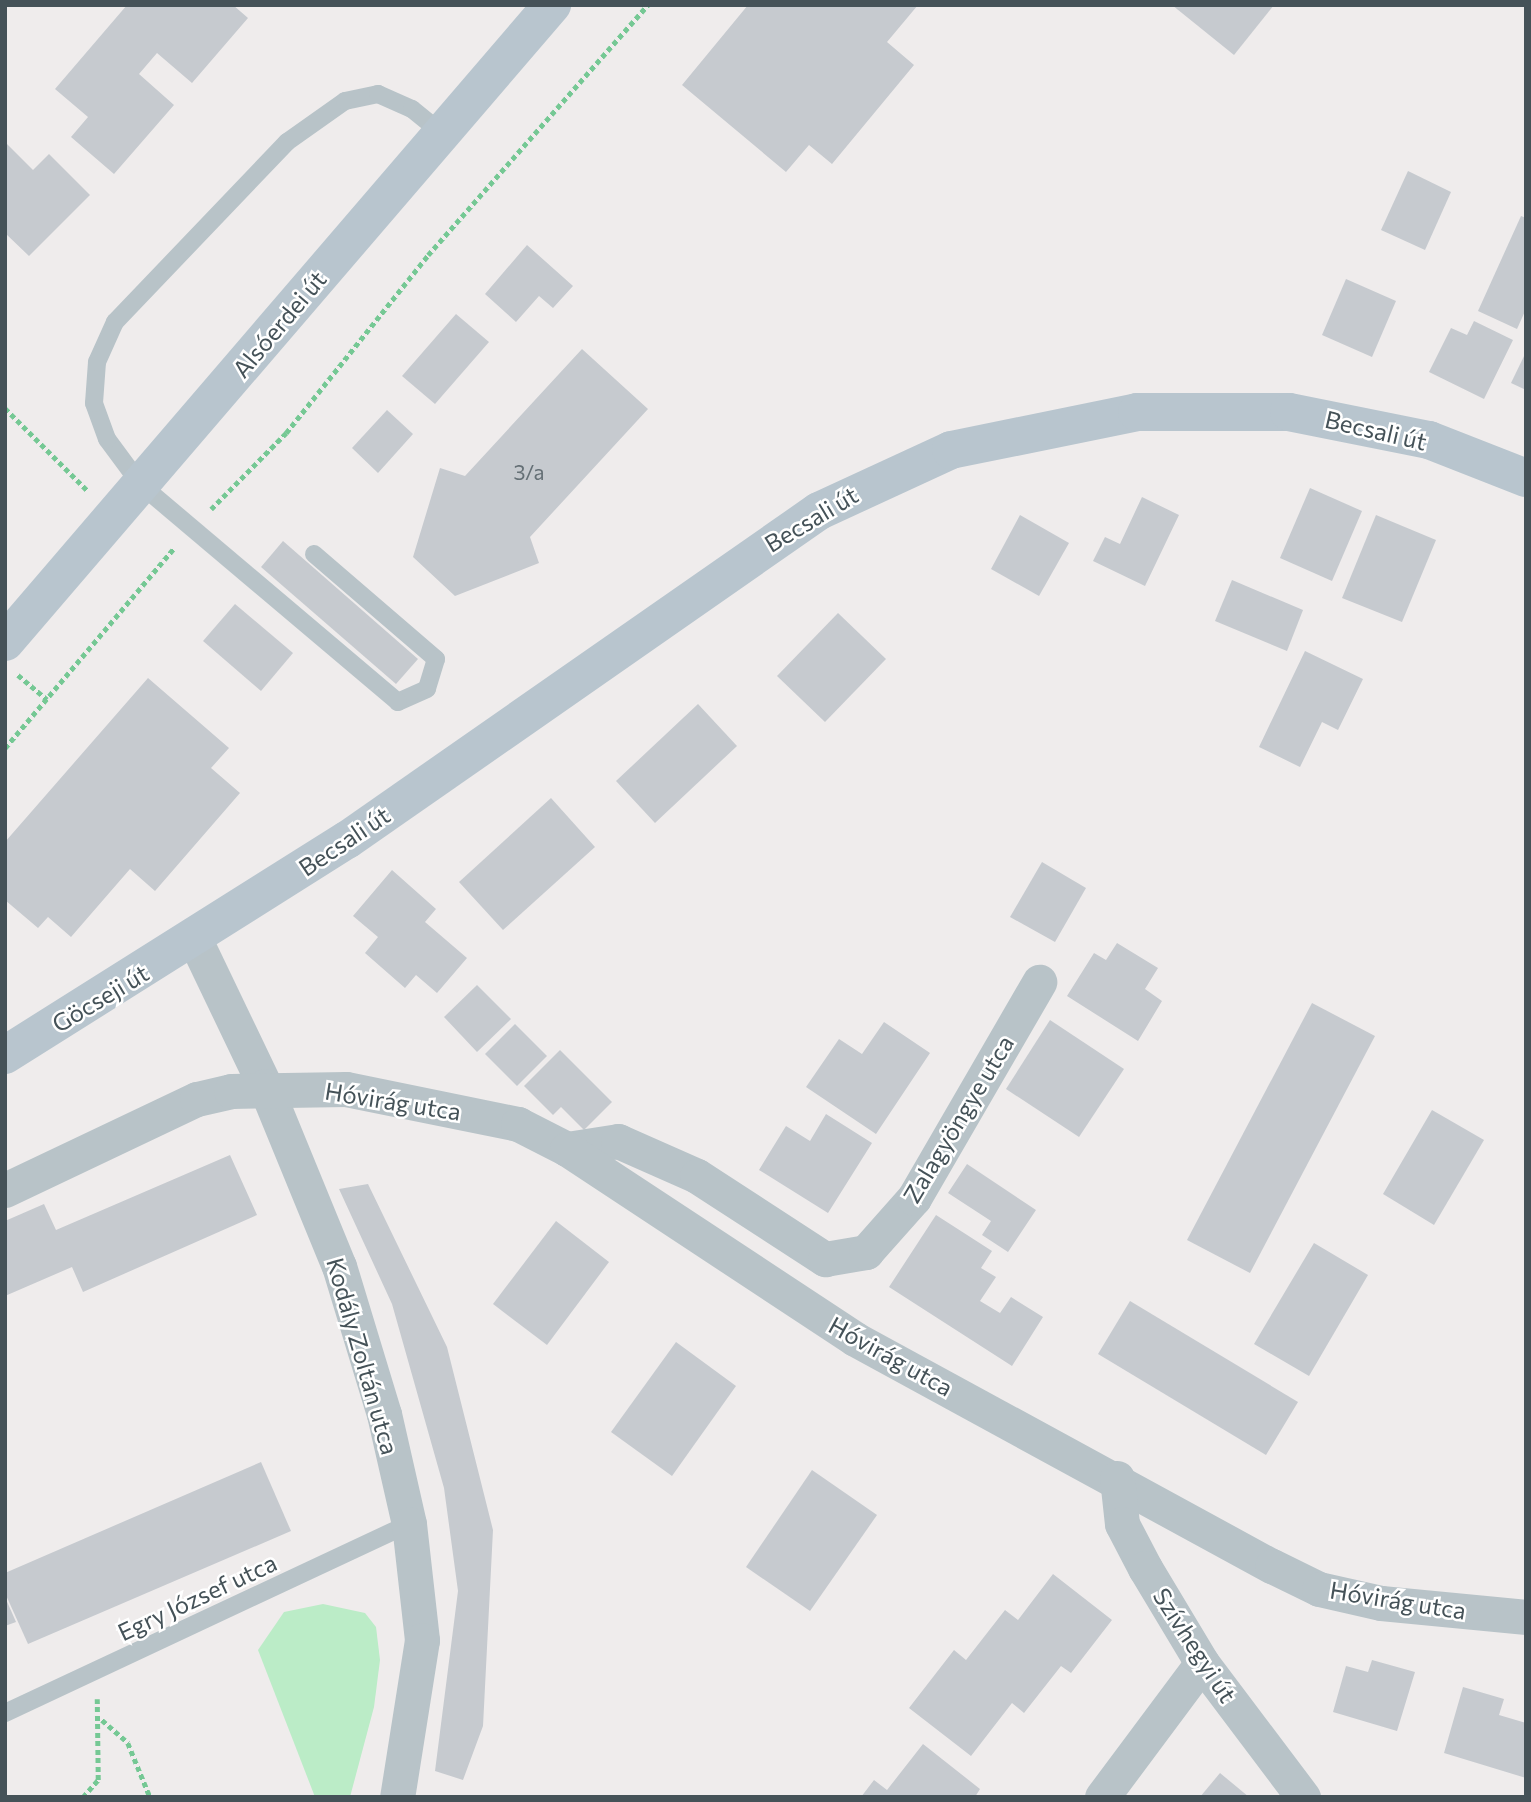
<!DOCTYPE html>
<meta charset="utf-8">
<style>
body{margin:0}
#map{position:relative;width:1531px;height:1802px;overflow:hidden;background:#efecec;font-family:Commissioner,sans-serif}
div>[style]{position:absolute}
.green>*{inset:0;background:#bbecc7}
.building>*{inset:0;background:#c6cacf}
.path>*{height:4.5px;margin-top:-2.25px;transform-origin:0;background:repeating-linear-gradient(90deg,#75c894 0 5px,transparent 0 8.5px)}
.service>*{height:18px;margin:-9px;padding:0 9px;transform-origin:9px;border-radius:9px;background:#b8c3c8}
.minor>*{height:35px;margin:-17.5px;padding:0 17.5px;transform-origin:17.5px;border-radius:17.5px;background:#b8c3c8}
.secondary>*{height:38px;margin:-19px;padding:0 19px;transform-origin:19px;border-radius:19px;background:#b8c5ce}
span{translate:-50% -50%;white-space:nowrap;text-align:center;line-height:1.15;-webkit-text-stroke:5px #fff;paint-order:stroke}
.number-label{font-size:21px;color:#657076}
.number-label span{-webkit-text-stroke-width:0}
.street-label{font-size:24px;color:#455258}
.frame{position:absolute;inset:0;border:7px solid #455258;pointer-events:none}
</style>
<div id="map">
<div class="green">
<div style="clip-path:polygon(323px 1604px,365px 1613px,376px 1627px,380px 1660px,374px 1707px,350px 1797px,315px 1797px,258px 1650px,284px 1612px)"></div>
</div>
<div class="building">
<div style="clip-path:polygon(127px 5px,233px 5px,248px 18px,192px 83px,157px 53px,139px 74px,174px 105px,114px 174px,71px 137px,88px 117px,55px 89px)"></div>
<div style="clip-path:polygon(748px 5px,918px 5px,887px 42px,914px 65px,832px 164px,809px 145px,786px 172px,682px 85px)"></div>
<div style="clip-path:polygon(1172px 5px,1274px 5px,1234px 55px)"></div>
<div style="clip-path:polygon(5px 142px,33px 170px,49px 154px,90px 195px,29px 256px,5px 233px)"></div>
<div style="clip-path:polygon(1408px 171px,1451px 192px,1425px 250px,1381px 230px)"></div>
<div style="clip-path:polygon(1521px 216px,1526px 218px,1526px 309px,1517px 329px,1478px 311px)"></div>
<div style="clip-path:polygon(527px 245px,573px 286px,553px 308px,539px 296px,516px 322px,485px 294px)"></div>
<div style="clip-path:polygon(1346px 279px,1396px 301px,1372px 357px,1322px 335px)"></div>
<div style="clip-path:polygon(456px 314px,489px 342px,435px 404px,402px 376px)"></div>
<div style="clip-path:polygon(1474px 321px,1513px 340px,1484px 399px,1429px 372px,1451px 328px,1467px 335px)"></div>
<div style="clip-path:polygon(582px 349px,648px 409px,530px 537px,539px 563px,455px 596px,413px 557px,440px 468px,465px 476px)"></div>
<div style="clip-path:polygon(1526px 352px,1526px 390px,1511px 383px)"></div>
<div style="clip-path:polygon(387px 410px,413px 434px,378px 473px,352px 448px)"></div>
<div style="clip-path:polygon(1310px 488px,1362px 511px,1332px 581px,1280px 558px)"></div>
<div style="clip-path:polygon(1142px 497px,1179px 515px,1145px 586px,1093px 561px,1105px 537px,1120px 544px)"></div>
<div style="clip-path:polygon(1020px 515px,1069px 543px,1039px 596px,991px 569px)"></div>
<div style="clip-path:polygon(1376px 515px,1436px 540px,1402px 622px,1342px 598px)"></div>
<div style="clip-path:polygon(283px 541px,418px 659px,396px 684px,261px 567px)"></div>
<div style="clip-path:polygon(1232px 580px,1303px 610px,1287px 651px,1215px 621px)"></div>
<div style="clip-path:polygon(235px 604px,293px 653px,261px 691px,203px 641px)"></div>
<div style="clip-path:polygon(838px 613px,886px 659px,825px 722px,777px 676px)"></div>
<div style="clip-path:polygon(1305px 651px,1363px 679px,1338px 730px,1322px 722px,1300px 767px,1259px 747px)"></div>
<div style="clip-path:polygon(148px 678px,229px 748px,211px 768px,240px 793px,155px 891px,130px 869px,71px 937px,48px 917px,38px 928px,5px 900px,5px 842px)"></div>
<div style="clip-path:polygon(698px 704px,737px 746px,655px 823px,616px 781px)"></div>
<div style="clip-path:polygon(551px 798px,595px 847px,503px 930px,459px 882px)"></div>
<div style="clip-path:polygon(1042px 862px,1086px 888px,1055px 942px,1010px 917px)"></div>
<div style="clip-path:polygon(392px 870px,436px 909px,425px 922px,467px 958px,437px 993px,416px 975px,405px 988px,365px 953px,378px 937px,353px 916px)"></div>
<div style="clip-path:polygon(1117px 943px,1158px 968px,1145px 989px,1162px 1001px,1138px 1041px,1067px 996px,1094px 953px,1106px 960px)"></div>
<div style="clip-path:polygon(477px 985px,511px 1019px,477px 1052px,444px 1017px)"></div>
<div style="clip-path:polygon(1312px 1003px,1375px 1036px,1250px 1273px,1187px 1240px)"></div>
<div style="clip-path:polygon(1050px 1020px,1124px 1069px,1079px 1137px,1006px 1089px)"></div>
<div style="clip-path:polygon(884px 1022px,930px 1053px,876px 1134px,806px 1087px,839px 1039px,862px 1054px)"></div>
<div style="clip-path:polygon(515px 1024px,547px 1056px,517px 1086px,485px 1054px)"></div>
<div style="clip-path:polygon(560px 1050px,612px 1102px,584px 1130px,561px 1107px,553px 1115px,524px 1086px)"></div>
<div style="clip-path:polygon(1432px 1110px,1484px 1140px,1434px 1225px,1383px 1194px)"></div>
<div style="clip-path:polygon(826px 1114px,872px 1143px,828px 1213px,759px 1170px,786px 1126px,810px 1141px)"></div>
<div style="clip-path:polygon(230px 1155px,257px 1215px,83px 1292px,72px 1267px,5px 1296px,5px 1221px,44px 1204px,56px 1230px)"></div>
<div style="clip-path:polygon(967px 1164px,1036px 1210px,1008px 1252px,982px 1235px,991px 1221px,948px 1193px)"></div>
<div style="clip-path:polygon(368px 1184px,447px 1347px,493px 1530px,483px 1726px,463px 1780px,435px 1771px,458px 1591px,444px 1488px,392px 1304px,339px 1189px)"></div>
<div style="clip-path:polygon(936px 1215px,992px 1251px,981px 1268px,996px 1277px,980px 1301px,1000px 1313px,1011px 1297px,1043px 1317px,1012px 1366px,889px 1287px)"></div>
<div style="clip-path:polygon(556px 1221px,609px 1262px,547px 1345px,493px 1304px)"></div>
<div style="clip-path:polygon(1314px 1243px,1368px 1275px,1309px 1376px,1254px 1344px)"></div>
<div style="clip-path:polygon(1130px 1301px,1298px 1402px,1266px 1455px,1098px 1354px)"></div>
<div style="clip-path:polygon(676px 1342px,736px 1386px,672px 1476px,611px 1432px)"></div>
<div style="clip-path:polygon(261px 1462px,291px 1531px,28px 1644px,5px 1593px,5px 1573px)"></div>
<div style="clip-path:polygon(812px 1470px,877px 1515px,810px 1611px,746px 1567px)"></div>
<div style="clip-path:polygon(1053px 1574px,1112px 1620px,1071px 1673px,1061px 1666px,1024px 1713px,1012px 1703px,971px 1756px,909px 1708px,954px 1650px,966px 1660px,1005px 1610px,1018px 1620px)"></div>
<div style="clip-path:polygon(5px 1597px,16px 1622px,5px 1626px)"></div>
<div style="clip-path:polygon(1372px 1660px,1415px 1672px,1397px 1731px,1333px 1712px,1346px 1666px,1368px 1672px)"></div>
<div style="clip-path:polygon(1463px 1687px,1504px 1699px,1499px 1715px,1526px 1723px,1526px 1778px,1444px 1753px)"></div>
<div style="clip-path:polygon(923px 1744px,980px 1789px,975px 1797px,861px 1797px,874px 1780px,887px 1790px)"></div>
<div style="clip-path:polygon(1220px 1773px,1249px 1797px,1200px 1797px)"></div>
</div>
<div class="path">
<div style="left:5px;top:408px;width:116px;rotate:45deg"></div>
<div style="left:211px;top:509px;width:107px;rotate:-45.4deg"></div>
<div style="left:286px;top:433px;width:228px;rotate:-51.4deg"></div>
<div style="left:428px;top:255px;width:333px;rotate:-48.7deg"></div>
<div style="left:18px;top:675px;width:38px;rotate:40deg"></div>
<div style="left:5px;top:748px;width:262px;rotate:-49.8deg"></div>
<div style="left:102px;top:1720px;width:35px;rotate:41deg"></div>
<div style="left:128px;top:1743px;width:58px;rotate:67.8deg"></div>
<div style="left:83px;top:1797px;width:23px;rotate:-49deg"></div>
<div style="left:98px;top:1780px;width:81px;rotate:-90.7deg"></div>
</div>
<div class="service">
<div style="left:314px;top:554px;width:161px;rotate:40.7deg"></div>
<div style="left:436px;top:659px;width:31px;rotate:107deg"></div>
<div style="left:427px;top:689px;width:32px;rotate:156deg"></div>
<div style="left:398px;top:702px;width:336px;rotate:-139.8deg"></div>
<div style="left:141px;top:485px;width:57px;rotate:-126.5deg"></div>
<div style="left:107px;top:439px;width:38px;rotate:-110deg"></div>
<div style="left:94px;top:403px;width:41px;rotate:-85.8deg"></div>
<div style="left:97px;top:362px;width:44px;rotate:-65.8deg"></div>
<div style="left:115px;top:322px;width:249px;rotate:-46.3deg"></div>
<div style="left:287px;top:142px;width:71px;rotate:-35.3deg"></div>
<div style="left:345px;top:101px;width:34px;rotate:-12deg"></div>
<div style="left:378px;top:94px;width:37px;rotate:24deg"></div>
<div style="left:412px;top:109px;width:38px;rotate:39deg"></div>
<div style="left:5px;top:1713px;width:446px;rotate:-25.1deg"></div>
</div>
<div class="minor">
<div style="left:195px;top:940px;width:162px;rotate:64.4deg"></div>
<div style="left:265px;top:1086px;width:195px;rotate:67.7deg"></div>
<div style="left:339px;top:1266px;width:155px;rotate:73.1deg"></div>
<div style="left:384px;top:1414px;width:113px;rotate:77.2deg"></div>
<div style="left:409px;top:1524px;width:117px;rotate:83.6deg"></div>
<div style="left:422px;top:1640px;width:159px;rotate:99deg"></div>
<div style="left:567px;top:1149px;width:52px;rotate:-8.9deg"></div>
<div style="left:618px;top:1141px;width:86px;rotate:23.9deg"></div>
<div style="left:697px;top:1176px;width:153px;rotate:33deg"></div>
<div style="left:825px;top:1259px;width:42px;rotate:-9.7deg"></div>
<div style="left:866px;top:1252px;width:72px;rotate:-48.4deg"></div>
<div style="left:914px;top:1198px;width:250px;rotate:-59.9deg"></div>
<div style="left:5px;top:1190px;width:212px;rotate:-25.4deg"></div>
<div style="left:197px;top:1099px;width:35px;rotate:-13deg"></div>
<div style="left:231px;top:1091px;width:115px;rotate:-1deg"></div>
<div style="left:346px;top:1089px;width:176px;rotate:11.5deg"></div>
<div style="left:518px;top:1124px;width:55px;rotate:27deg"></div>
<div style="left:567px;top:1149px;width:345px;rotate:33.4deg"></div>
<div style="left:855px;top:1339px;width:475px;rotate:28.6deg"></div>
<div style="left:1272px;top:1566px;width:52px;rotate:26.1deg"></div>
<div style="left:1319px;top:1589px;width:64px;rotate:12.7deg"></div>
<div style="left:1381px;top:1603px;width:146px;rotate:5.5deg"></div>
<div style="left:1117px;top:1478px;width:46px;rotate:83.8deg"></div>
<div style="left:1122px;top:1524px;width:50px;rotate:62.4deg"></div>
<div style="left:1145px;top:1568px;width:111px;rotate:59deg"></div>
<div style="left:1202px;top:1663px;width:168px;rotate:53deg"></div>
<div style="left:1102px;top:1797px;width:167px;rotate:-53.3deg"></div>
</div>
<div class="secondary">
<div style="left:5px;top:642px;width:840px;rotate:-49.35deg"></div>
<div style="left:5px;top:1055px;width:404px;rotate:-32.2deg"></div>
<div style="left:347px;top:840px;width:575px;rotate:-34.88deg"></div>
<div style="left:819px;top:511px;width:145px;rotate:-24.8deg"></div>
<div style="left:951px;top:450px;width:190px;rotate:-11.5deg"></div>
<div style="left:1137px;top:412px;width:152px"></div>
<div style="left:1289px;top:412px;width:143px;rotate:11.3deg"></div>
<div style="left:1429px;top:440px;width:104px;rotate:21.4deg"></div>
</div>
<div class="number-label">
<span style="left:529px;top:472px">3/a</span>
</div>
<div class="street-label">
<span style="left:279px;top:324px;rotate:-50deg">Alsóerdei út</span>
<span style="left:1376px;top:430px;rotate:13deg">Becsali út</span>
<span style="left:811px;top:519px;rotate:-31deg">Becsali út</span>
<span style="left:344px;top:841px;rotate:-34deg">Becsali út</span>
<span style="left:100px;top:998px;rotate:-31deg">Göcseji út</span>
<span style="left:393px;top:1101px;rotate:9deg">Hóvirág utca</span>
<span style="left:958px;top:1119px;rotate:-59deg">Zalagyöngye utca</span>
<span style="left:363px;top:1356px;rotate:74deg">Kodály Zoltán utca</span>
<span style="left:891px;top:1356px;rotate:29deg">Hóvirág utca</span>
<span style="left:197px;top:1597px;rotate:-25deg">Egry József utca</span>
<span style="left:1398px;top:1600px;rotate:9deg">Hóvirág utca</span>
<span style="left:1195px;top:1645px;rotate:57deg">Szívhegyi út</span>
</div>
<div class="frame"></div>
</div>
